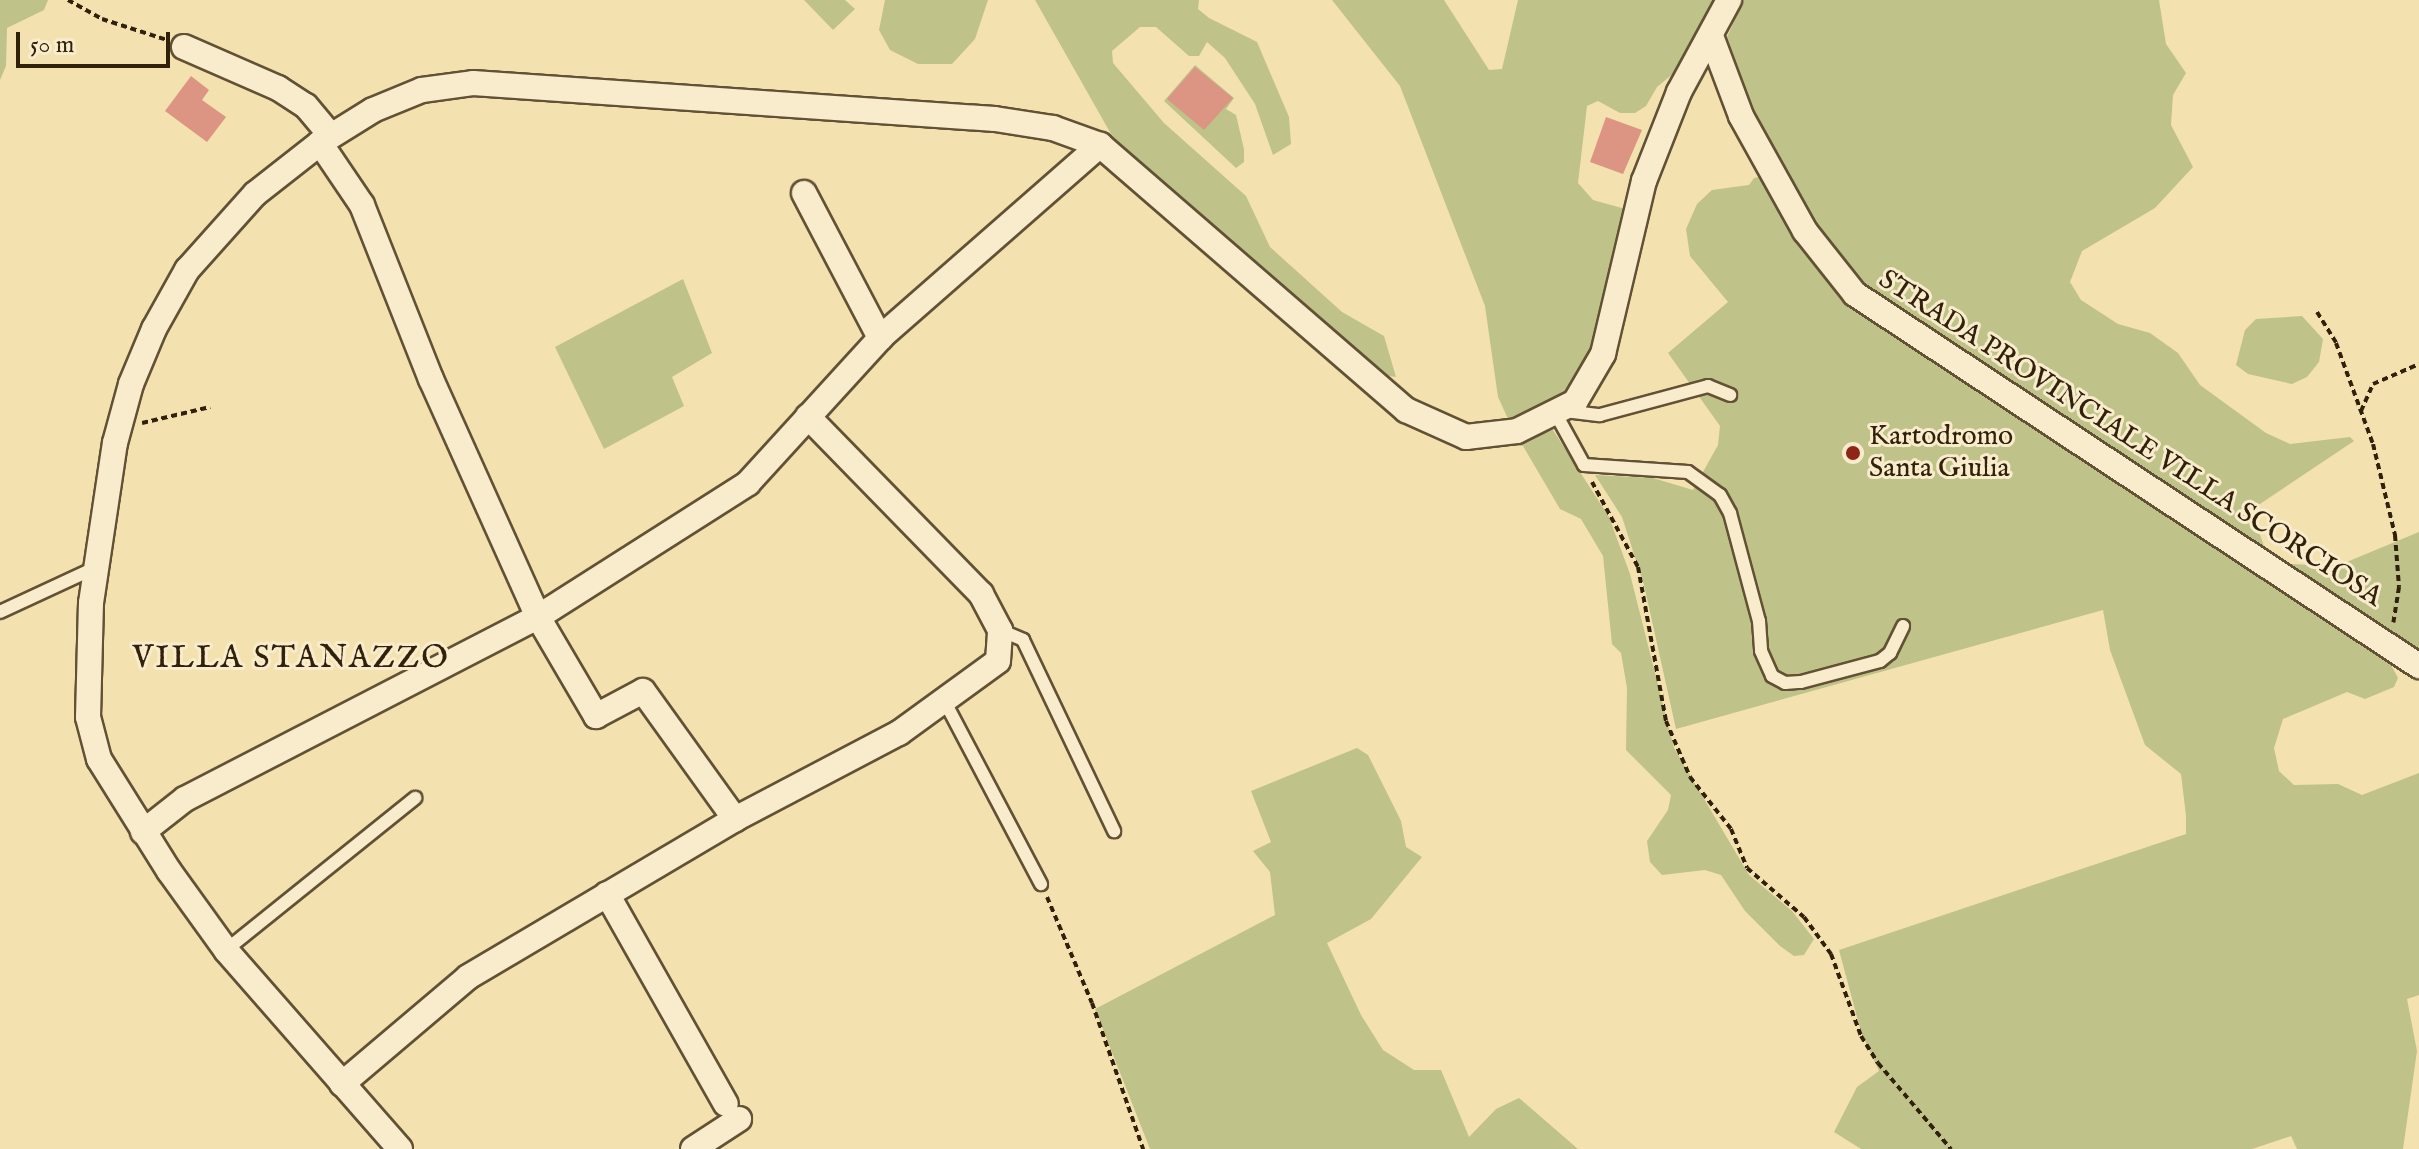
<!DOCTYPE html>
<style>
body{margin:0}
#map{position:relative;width:2419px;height:1149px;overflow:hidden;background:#f4e1b0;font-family:"IM FELL English",serif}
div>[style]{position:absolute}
.green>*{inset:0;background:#bfc289}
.building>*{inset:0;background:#db9582}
.path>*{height:4px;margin-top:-2px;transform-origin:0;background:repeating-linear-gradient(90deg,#31210a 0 6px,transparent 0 10px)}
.roads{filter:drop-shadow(2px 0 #625134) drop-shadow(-2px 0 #625134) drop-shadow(0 2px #625134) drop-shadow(0 -2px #625134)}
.service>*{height:12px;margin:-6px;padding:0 6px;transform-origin:6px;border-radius:6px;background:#f8eccc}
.minor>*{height:24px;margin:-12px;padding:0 12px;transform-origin:12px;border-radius:12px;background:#f8eccc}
.dots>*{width:22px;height:22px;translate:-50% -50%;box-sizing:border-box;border:4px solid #f8eccc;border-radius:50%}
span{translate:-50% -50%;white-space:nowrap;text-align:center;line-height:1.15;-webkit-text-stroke:6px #f8eccc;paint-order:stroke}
.poi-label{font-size:28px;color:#31210a}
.left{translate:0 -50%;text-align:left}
.street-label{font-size:28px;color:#31210a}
.quarter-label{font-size:32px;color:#31210a;letter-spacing:2px}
.scale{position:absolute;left:16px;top:32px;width:154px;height:36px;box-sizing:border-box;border:4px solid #31210a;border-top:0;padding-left:10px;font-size:24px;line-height:28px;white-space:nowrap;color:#31210a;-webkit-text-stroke:6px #f8eccc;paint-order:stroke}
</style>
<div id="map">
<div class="green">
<div style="clip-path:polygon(0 0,48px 0,44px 10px,7px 28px,6px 66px,0 80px)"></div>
<div style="clip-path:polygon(804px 0,845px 0,855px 9px,833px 30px)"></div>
<div style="clip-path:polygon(885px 0,988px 0,975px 39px,952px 64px,918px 64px,890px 50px,879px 30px)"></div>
<div style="clip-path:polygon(1035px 0,1199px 0,1198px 9px,1209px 18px,1257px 42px,1289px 117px,1291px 144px,1273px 155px,1255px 104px,1225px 58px,1207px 42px,1199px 56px,1189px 56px,1156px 27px,1140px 27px,1112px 51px,1113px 63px,1164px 123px,1246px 196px,1270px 247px,1342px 312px,1384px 336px,1396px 377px,1383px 375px,1115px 141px)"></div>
<div style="clip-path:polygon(1332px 0,1444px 0,1489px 70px,1502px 69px,1518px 0,1720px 0,1686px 63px,1657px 87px,1646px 106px,1635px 113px,1620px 113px,1598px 101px,1587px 106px,1578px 183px,1593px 200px,1629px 210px,1589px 360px,1566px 393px,1538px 411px,1509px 421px,1498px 397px,1485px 306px,1400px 86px)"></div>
<div style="clip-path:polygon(1744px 0,2159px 0,2166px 44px,2186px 73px,2173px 95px,2171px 125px,2193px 167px,2155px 208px,2082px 251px,2070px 282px,2081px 300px,2118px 324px,2150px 333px,2178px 353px,2200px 385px,2266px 433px,2290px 444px,2350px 437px,2354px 441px,2251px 510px,2264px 546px,2291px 564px,2337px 566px,2419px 532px,2419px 661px,1859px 296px,1806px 229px,1720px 52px)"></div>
<div style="clip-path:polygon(1195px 65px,1234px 98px,1226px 109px,1236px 115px,1244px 149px,1244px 162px,1236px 168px,1164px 101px)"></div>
<div style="clip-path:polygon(1769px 175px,1852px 296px,2389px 661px,2398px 678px,2394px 687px,2365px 699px,2347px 692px,2283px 719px,2274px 748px,2279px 771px,2294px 785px,2338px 784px,2362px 795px,2419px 773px,2419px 995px,2407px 999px,2417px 1051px,2403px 1149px,2297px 1149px,2291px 1136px,2252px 1149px,1861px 1149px,1834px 1132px,1857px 1087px,1879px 1071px,1861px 1032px,1839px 950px,2186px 834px,2186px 816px,2181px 774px,2145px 745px,2110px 650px,2103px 610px,1676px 729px,1644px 585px,1622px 517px,1595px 475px,1653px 478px,1693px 490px,1718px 445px,1720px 426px,1668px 353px,1728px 302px,1690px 256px,1686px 229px,1697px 204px,1712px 190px,1749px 185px,1754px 178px)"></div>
<div style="clip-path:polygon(683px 279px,712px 353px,672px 377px,684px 406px,604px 449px,555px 347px)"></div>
<div style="clip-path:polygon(2302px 316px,2323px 339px,2319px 362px,2307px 377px,2292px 384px,2248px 374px,2236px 365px,2245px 330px,2256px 319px)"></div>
<div style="clip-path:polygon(1553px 430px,1609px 517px,1630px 574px,1674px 748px,1749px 875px,1792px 911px,1814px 939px,1804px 955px,1794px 956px,1780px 946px,1745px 911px,1721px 875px,1705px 870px,1662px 875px,1650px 862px,1647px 841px,1668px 810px,1671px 795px,1626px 750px,1627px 688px,1621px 653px,1612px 644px,1603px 556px,1581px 519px,1560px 509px,1523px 446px,1510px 446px)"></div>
<div style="clip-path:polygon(1357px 748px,1368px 755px,1401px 821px,1406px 847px,1422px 857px,1371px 919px,1327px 943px,1361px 1015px,1383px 1050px,1414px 1070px,1441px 1070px,1469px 1137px,1496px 1109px,1519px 1098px,1578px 1149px,1150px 1149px,1095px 1009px,1275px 915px,1270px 872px,1253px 851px,1271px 842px,1251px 791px)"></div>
</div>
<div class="building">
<div style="clip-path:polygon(1195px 67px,1233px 98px,1204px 130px,1167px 99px)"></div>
<div style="clip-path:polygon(191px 76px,209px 90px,202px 100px,226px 117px,207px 142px,165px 111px)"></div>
<div style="clip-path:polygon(1606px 117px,1642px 130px,1623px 174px,1590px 162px)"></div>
</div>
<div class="path">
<div style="left:68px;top:0;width:39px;rotate:29deg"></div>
<div style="left:102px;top:19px;width:68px;rotate:17.9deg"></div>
<div style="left:2317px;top:312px;width:36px;rotate:58deg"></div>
<div style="left:2336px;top:343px;width:108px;rotate:69.9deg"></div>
<div style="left:2373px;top:444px;width:94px;rotate:76.4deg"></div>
<div style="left:2395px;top:535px;width:52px;rotate:85.6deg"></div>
<div style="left:2399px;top:587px;width:36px;rotate:99deg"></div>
<div style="left:2361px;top:411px;width:30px;rotate:-66deg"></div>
<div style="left:2373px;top:384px;width:50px;rotate:-23.5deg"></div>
<div style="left:142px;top:423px;width:70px;rotate:-13.2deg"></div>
<div style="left:1592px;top:482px;width:97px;rotate:61.6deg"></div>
<div style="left:1638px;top:567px;width:157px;rotate:79.7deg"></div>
<div style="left:1666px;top:721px;width:61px;rotate:66.8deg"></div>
<div style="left:1690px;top:777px;width:66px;rotate:51.7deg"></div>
<div style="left:1731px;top:829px;width:42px;rotate:67.7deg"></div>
<div style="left:1747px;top:868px;width:75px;rotate:40.7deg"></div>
<div style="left:1804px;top:917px;width:46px;rotate:53.9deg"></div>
<div style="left:1831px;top:954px;width:87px;rotate:69.9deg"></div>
<div style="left:1861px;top:1036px;width:32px;rotate:58deg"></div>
<div style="left:1878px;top:1063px;width:113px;rotate:49.7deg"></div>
<div style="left:1047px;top:897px;width:115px;rotate:67deg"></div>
<div style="left:1092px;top:1003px;width:155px;rotate:70.7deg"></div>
</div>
<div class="roads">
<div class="service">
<div style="left:1565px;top:411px;width:35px;rotate:7deg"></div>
<div style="left:1600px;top:415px;width:112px;rotate:-15deg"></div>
<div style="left:1708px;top:386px;width:24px;rotate:22deg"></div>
<div style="left:1557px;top:416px;width:56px;rotate:61.1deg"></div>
<div style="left:1584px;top:465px;width:104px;rotate:3.9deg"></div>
<div style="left:1688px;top:472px;width:39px;rotate:36deg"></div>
<div style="left:1720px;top:495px;width:21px;rotate:61deg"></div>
<div style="left:1730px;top:513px;width:112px;rotate:75deg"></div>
<div style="left:1759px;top:621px;width:30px;rotate:86deg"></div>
<div style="left:1761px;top:651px;width:27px;rotate:66deg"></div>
<div style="left:1772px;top:676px;width:15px;rotate:28deg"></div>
<div style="left:1785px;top:683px;width:16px;rotate:-4deg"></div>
<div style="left:1801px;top:682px;width:82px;rotate:-14.9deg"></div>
<div style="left:1880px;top:661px;width:13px;rotate:-39deg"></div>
<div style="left:1890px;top:653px;width:30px;rotate:-64deg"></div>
<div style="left:0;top:612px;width:105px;rotate:-24.9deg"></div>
<div style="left:1000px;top:630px;width:25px;rotate:23deg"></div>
<div style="left:1023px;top:640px;width:212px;rotate:64.5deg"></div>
<div style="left:945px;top:702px;width:206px;rotate:62.2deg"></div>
<div style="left:226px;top:950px;width:243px;rotate:-38.8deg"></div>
</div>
<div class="minor">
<div style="left:1711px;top:36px;width:85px;rotate:69.4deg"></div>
<div style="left:1741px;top:116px;width:132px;rotate:60.9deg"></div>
<div style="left:1805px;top:231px;width:80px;rotate:51.6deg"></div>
<div style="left:1855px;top:294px;width:676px;rotate:33.41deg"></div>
<div style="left:184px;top:47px;width:103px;rotate:23.6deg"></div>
<div style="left:278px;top:88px;width:33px;rotate:33deg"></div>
<div style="left:306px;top:106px;width:38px;rotate:50deg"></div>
<div style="left:320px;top:143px;width:75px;rotate:55.9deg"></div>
<div style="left:362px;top:205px;width:187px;rotate:68.4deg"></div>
<div style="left:431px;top:379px;width:261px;rotate:65.8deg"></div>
<div style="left:538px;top:617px;width:115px;rotate:59.6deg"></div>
<div style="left:596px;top:716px;width:53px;rotate:-28deg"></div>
<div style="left:643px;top:691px;width:158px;rotate:54.3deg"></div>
<div style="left:804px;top:193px;width:164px;rotate:62.3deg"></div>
<div style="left:143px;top:832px;width:53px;rotate:-38.2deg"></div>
<div style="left:185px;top:799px;width:397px;rotate:-27.3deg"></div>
<div style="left:538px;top:617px;width:249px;rotate:-32.5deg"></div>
<div style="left:748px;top:483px;width:199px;rotate:-47.6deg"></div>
<div style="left:882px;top:336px;width:290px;rotate:-41.2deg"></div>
<div style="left:607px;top:894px;width:241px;rotate:60.5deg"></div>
<div style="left:342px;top:1084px;width:165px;rotate:-40.3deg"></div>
<div style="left:468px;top:977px;width:310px;rotate:-30.6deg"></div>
<div style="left:735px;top:819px;width:185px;rotate:-27.7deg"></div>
<div style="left:899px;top:733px;width:122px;rotate:-36deg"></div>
<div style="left:998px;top:661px;width:31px;rotate:-86deg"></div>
<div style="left:1000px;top:630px;width:41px;rotate:-117.8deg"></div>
<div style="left:981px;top:594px;width:248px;rotate:-134.3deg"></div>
<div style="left:400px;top:1149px;width:264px;rotate:-131.2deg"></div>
<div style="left:226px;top:950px;width:97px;rotate:-125.8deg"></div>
<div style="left:169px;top:871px;width:132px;rotate:-122deg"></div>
<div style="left:99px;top:759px;width:43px;rotate:-104.7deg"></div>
<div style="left:88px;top:717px;width:114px;rotate:-88.5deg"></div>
<div style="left:91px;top:603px;width:162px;rotate:-81.5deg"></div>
<div style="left:115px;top:443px;width:61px;rotate:-74.8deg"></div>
<div style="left:131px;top:384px;width:60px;rotate:-67.3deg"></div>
<div style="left:154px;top:329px;width:68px;rotate:-60.8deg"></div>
<div style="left:187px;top:270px;width:102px;rotate:-48.2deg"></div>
<div style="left:255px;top:194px;width:83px;rotate:-38.1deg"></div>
<div style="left:320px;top:143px;width:62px;rotate:-31.9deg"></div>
<div style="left:373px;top:110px;width:53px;rotate:-22.2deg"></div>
<div style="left:422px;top:90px;width:51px;rotate:-7.8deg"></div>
<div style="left:473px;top:83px;width:523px;rotate:3.95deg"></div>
<div style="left:995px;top:119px;width:59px;rotate:8.8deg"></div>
<div style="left:1053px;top:128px;width:50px;rotate:19.9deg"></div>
<div style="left:1100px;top:145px;width:405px;rotate:40.9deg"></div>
<div style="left:1406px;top:410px;width:66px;rotate:24.2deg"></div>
<div style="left:1466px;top:437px;width:51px;rotate:-6.7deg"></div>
<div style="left:1517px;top:431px;width:65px;rotate:-26.6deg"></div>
<div style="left:1575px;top:402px;width:56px;rotate:-59.7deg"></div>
<div style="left:1603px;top:354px;width:178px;rotate:-76.7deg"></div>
<div style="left:1644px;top:181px;width:96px;rotate:-68.5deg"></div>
<div style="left:1679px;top:92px;width:105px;rotate:-61.5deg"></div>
<div style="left:693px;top:1149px;width:55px;rotate:-33.1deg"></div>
</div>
</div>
<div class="dots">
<div style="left:1853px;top:453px;background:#8f2418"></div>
</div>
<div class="poi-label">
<span class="left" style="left:1869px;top:453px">Kartodromo<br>Santa Giulia</span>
</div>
<div class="street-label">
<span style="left:2130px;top:439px;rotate:33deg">STRADA PROVINCIALE VILLA SCORCIOSA</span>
</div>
<div class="quarter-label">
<span style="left:291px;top:659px">VILLA STANAZZO</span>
</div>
<div class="scale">50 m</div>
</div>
